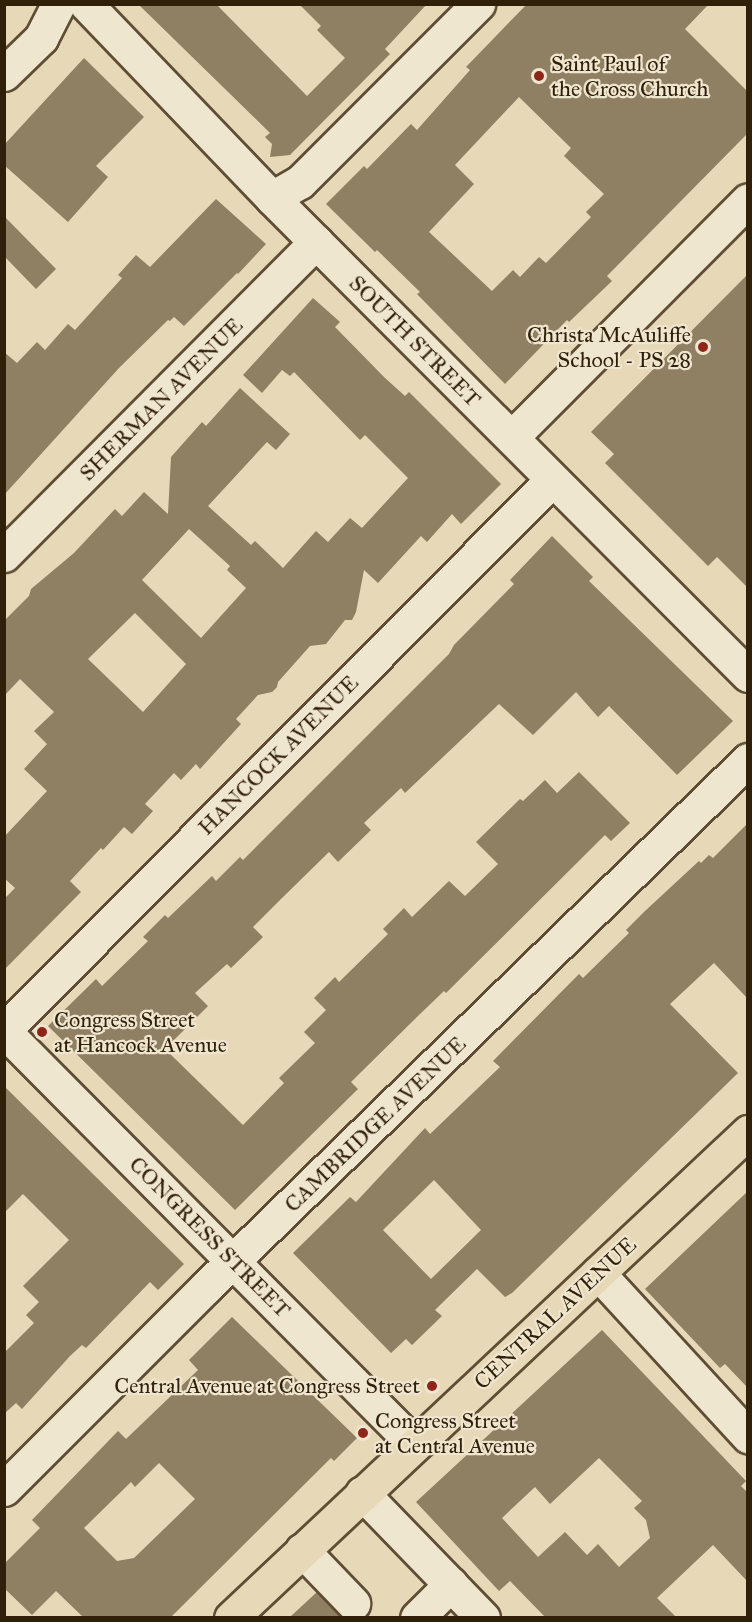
<!DOCTYPE html>
<style>
body{margin:0}
#map{position:relative;width:752px;height:1622px;overflow:hidden;background:#e7d8b7;font-family:"IM FELL Great Primer",serif}
div>[style]{position:absolute}
.building>*{inset:0;background:#8f7f63}
.roads{filter:drop-shadow(2px 0 #5e4d34) drop-shadow(-2px 0 #5e4d34) drop-shadow(0 2px #5e4d34) drop-shadow(0 -2px #5e4d34)}
.minor>*{height:33px;margin:-16.5px;padding:0 16.5px;transform-origin:16.5px;border-radius:16.5px;background:#efe6d0}
.major>*{height:33px;margin:-16.5px;padding:0 16.5px;transform-origin:16.5px;border-radius:16.5px;background:#e7d8b7}
.dots>*{width:16px;height:16px;translate:-50% -50%;box-sizing:border-box;border:3px solid #efe6d0;border-radius:50%}
span{translate:-50% -50%;white-space:nowrap;text-align:center;line-height:1.15;-webkit-text-stroke:4.5px #efe6d0;paint-order:stroke}
.poi-label{font-size:22px;color:#301f09}
.left{translate:0 -50%;text-align:left}
.right{translate:-100% -50%;text-align:right}
.street-label{font-size:22px;color:#301f09}
.frame{position:absolute;inset:0;border:6px solid #301f09;pointer-events:none}
</style>
<div id="map">
<div class="building">
<div style="clip-path:polygon(138px 4px,216px 4px,307px 96px,345px 58px,317px 30px,321px 26px,299px 4px,427px 4px,385px 49px,390px 54px,290px 155px,270px 157px,272px 144px,265px 137px,270px 133px)"></div>
<div style="clip-path:polygon(evenodd,527px 4px,709px 4px,685px 29px,747px 91px,747px 134px,607px 276px,612px 281px,569px 322px,567px 320px,505px 384px,417px 294px,420px 292px,377px 250px,375px 252px,326px 204px,364px 166px,367px 169px,411px 124px,417px 130px,470px 70px,466px 67px,527px 4px,519px 97px,571px 148px,564px 156px,604px 194px,586px 212px,591px 217px,546px 263px,539px 257px,520px 277px,513px 270px,492px 291px,429px 232px,474px 184px,455px 165px,519px 97px)"></div>
<div style="clip-path:polygon(84px 58px,144px 117px,96px 166px,108px 177px,68px 222px,4px 165px,4px 145px)"></div>
<div style="clip-path:polygon(216px 199px,266px 244px,238px 274px,237px 273px,184px 326px,174px 317px,170px 321px,168px 320px,119px 368px,4px 495px,4px 352px,17px 363px,37px 342px,45px 350px,68px 324px,75px 330px,122px 278px,118px 275px,136px 255px,150px 267px)"></div>
<div style="clip-path:polygon(4px 216px,56px 269px,36px 289px,4px 256px)"></div>
<div style="clip-path:polygon(747px 275px,747px 587px,717px 557px,708px 566px,605px 463px,614px 454px,591px 432px)"></div>
<div style="clip-path:polygon(evenodd,313px 298px,340px 322px,335px 327px,385px 378px,405px 396px,409px 392px,501px 484px,461px 524px,452px 514px,427px 542px,421px 536px,378px 583px,364px 570px,356px 612px,352px 620px,345px 620px,326px 644px,310px 646px,278px 682px,277px 687px,272px 692px,258px 695px,236px 719px,241px 724px,200px 769px,196px 764px,181px 780px,174px 773px,145px 804px,153px 811px,132px 834px,124px 827px,103px 850px,101px 848px,70px 881px,81px 892px,4px 970px,4px 899px,15px 888px,4px 878px,4px 837px,47px 791px,24px 769px,47px 744px,34px 731px,54px 712px,20px 679px,4px 696px,4px 621px,29px 596px,31px 589px,74px 553px,115px 509px,122px 516px,144px 492px,168px 514px,171px 457px,202px 422px,206px 426px,240px 388px,290px 434px,276px 450px,267px 442px,208px 506px,251px 545px,255px 541px,283px 568px,316px 531px,328px 542px,350px 518px,362px 528px,408px 478px,365px 435px,360px 440px,294px 372px,290px 376px,282px 370px,262px 393px,243px 375px,313px 298px,189px 529px,230px 566px,227px 570px,246px 588px,201px 638px,142px 580px,189px 529px,313px 298px,135px 613px,186px 664px,143px 712px,88px 659px,135px 613px)"></div>
<div style="clip-path:polygon(552px 536px,593px 577px,589px 581px,733px 721px,677px 775px,609px 706px,598px 717px,576px 692px,533px 735px,499px 704px,405px 793px,401px 788px,364px 823px,371px 830px,338px 862px,329px 852px,281px 899px,253px 927px,263px 937px,231px 968px,227px 964px,195px 993px,208px 1006px,165px 1049px,243px 1125px,284px 1083px,279px 1078px,315px 1043px,304px 1032px,326px 1010px,314px 998px,335px 977px,339px 982px,388px 934px,383px 929px,404px 908px,412px 917px,449px 881px,465px 896px,498px 864px,476px 842px,520px 799px,523px 801px,545px 780px,557px 793px,579px 772px,630px 823px,611px 841px,605px 835px,446px 993px,444px 991px,419px 1015px,351px 1082px,358px 1089px,235px 1210px,48px 1026px,96px 979px,102px 986px,148px 941px,143px 937px,165px 915px,168px 918px,212px 876px,216px 881px,240px 857px,243px 860px,449px 654px,454px 645px,514px 584px,510px 580px)"></div>
<div style="clip-path:polygon(evenodd,747px 824px,747px 998px,714px 963px,670px 1004px,738px 1073px,512px 1293px,505px 1297px,477px 1269px,435px 1310px,442px 1316px,412px 1345px,406px 1339px,391px 1353px,293px 1253px,350px 1197px,356px 1202px,425px 1128px,430px 1134px,500px 1067px,493px 1061px,579px 974px,583px 978px,629px 933px,626px 930px,645px 911px,699px 861px,701px 863px,709px 855px,713px 858px,747px 824px,434px 1180px,481px 1230px,431px 1279px,383px 1230px,434px 1180px)"></div>
<div style="clip-path:polygon(4px 1086px,184px 1264px,158px 1290px,150px 1282px,86px 1348px,82px 1345px,70px 1356px,22px 1409px,16px 1403px,4px 1414px,4px 1353px,34px 1323px,26px 1315px,39px 1302px,23px 1286px,69px 1240px,23px 1194px,4px 1213px)"></div>
<div style="clip-path:polygon(747px 1192px,747px 1387px,725px 1364px,720px 1368px,645px 1289px)"></div>
<div style="clip-path:polygon(evenodd,232px 1317px,357px 1438px,334px 1461px,331px 1458px,171px 1617px,83px 1617px,56px 1591px,32px 1615px,4px 1588px,4px 1564px,40px 1528px,32px 1520px,118px 1431px,126px 1439px,198px 1370px,189px 1360px,232px 1317px,159px 1463px,195px 1499px,134px 1558px,117px 1561px,84px 1528px,131px 1482px,135px 1487px,159px 1463px)"></div>
<div style="clip-path:polygon(evenodd,602px 1330px,746px 1481px,741px 1486px,747px 1492px,747px 1581px,713px 1545px,657px 1598px,676px 1617px,545px 1617px,510px 1581px,499px 1591px,416px 1502px,602px 1330px,599px 1458px,642px 1501px,634px 1508px,646px 1520px,650px 1538px,619px 1567px,598px 1544px,587px 1555px,565px 1532px,538px 1557px,502px 1518px,535px 1487px,550px 1504px,599px 1458px)"></div>
<div style="clip-path:polygon(317px 1592px,342px 1617px,290px 1617px)"></div>
</div>
<div class="roads">
<div class="minor">
<div style="left:86px;top:4px;width:269px;rotate:46.2deg"></div>
<div style="left:272px;top:198px;width:674px;rotate:45.06deg"></div>
<div style="left:4px;top:74px;width:52px;rotate:-44.2deg"></div>
<div style="left:41px;top:38px;width:38px;rotate:-63deg"></div>
<div style="left:272px;top:198px;width:32px;rotate:-30deg"></div>
<div style="left:300px;top:182px;width:252px;rotate:-45deg"></div>
<div style="left:512px;top:437px;width:334px;rotate:-45.1deg"></div>
<div style="left:4px;top:555px;width:442px;rotate:-45.1deg"></div>
<div style="left:4px;top:1030px;width:776px;rotate:-45.1deg"></div>
<div style="left:4px;top:1031px;width:582px;rotate:45.21deg"></div>
<div style="left:598px;top:1273px;width:222px;rotate:47.4deg"></div>
<div style="left:4px;top:1489px;width:286px;rotate:-45deg"></div>
<div style="left:206px;top:1287px;width:756px;rotate:-44.2deg"></div>
<div style="left:362px;top:1493px;width:174px;rotate:45.9deg"></div>
<div style="left:302px;top:1550px;width:74px;rotate:46.1deg"></div>
<div style="left:417px;top:1618px;width:48px;rotate:-45deg"></div>
</div>
<div class="major">
<div style="left:231px;top:1618px;width:710px;rotate:-43.23deg"></div>
</div>
</div>
<div class="dots">
<div style="left:539px;top:76px;background:#8f2418"></div>
<div style="left:703px;top:347px;background:#8f2418"></div>
<div style="left:42px;top:1032px;background:#8f2418"></div>
<div style="left:432px;top:1386px;background:#8f2418"></div>
<div style="left:363px;top:1433px;background:#8f2418"></div>
</div>
<div class="poi-label">
<span class="left" style="left:551px;top:76px">Saint Paul of<br>the Cross Church</span>
<span class="right" style="left:691px;top:347px">Christa McAuliffe<br>School - PS 28</span>
<span class="left" style="left:54px;top:1032px">Congress Street<br>at Hancock Avenue</span>
<span class="right" style="left:420px;top:1386px">Central Avenue at Congress Street</span>
<span class="left" style="left:375px;top:1433px">Congress Street<br>at Central Avenue</span>
</div>
<div class="street-label">
<span style="left:415px;top:341px;rotate:45deg">SOUTH STREET</span>
<span style="left:161px;top:399px;rotate:-45deg">SHERMAN AVENUE</span>
<span style="left:278px;top:755px;rotate:-45deg">HANCOCK AVENUE</span>
<span style="left:375px;top:1124px;rotate:-44deg">CAMBRIDGE AVENUE</span>
<span style="left:210px;top:1237px;rotate:45deg">CONGRESS STREET</span>
<span style="left:555px;top:1313px;rotate:-43deg">CENTRAL AVENUE</span>
</div>
<div class="frame"></div>
</div>
